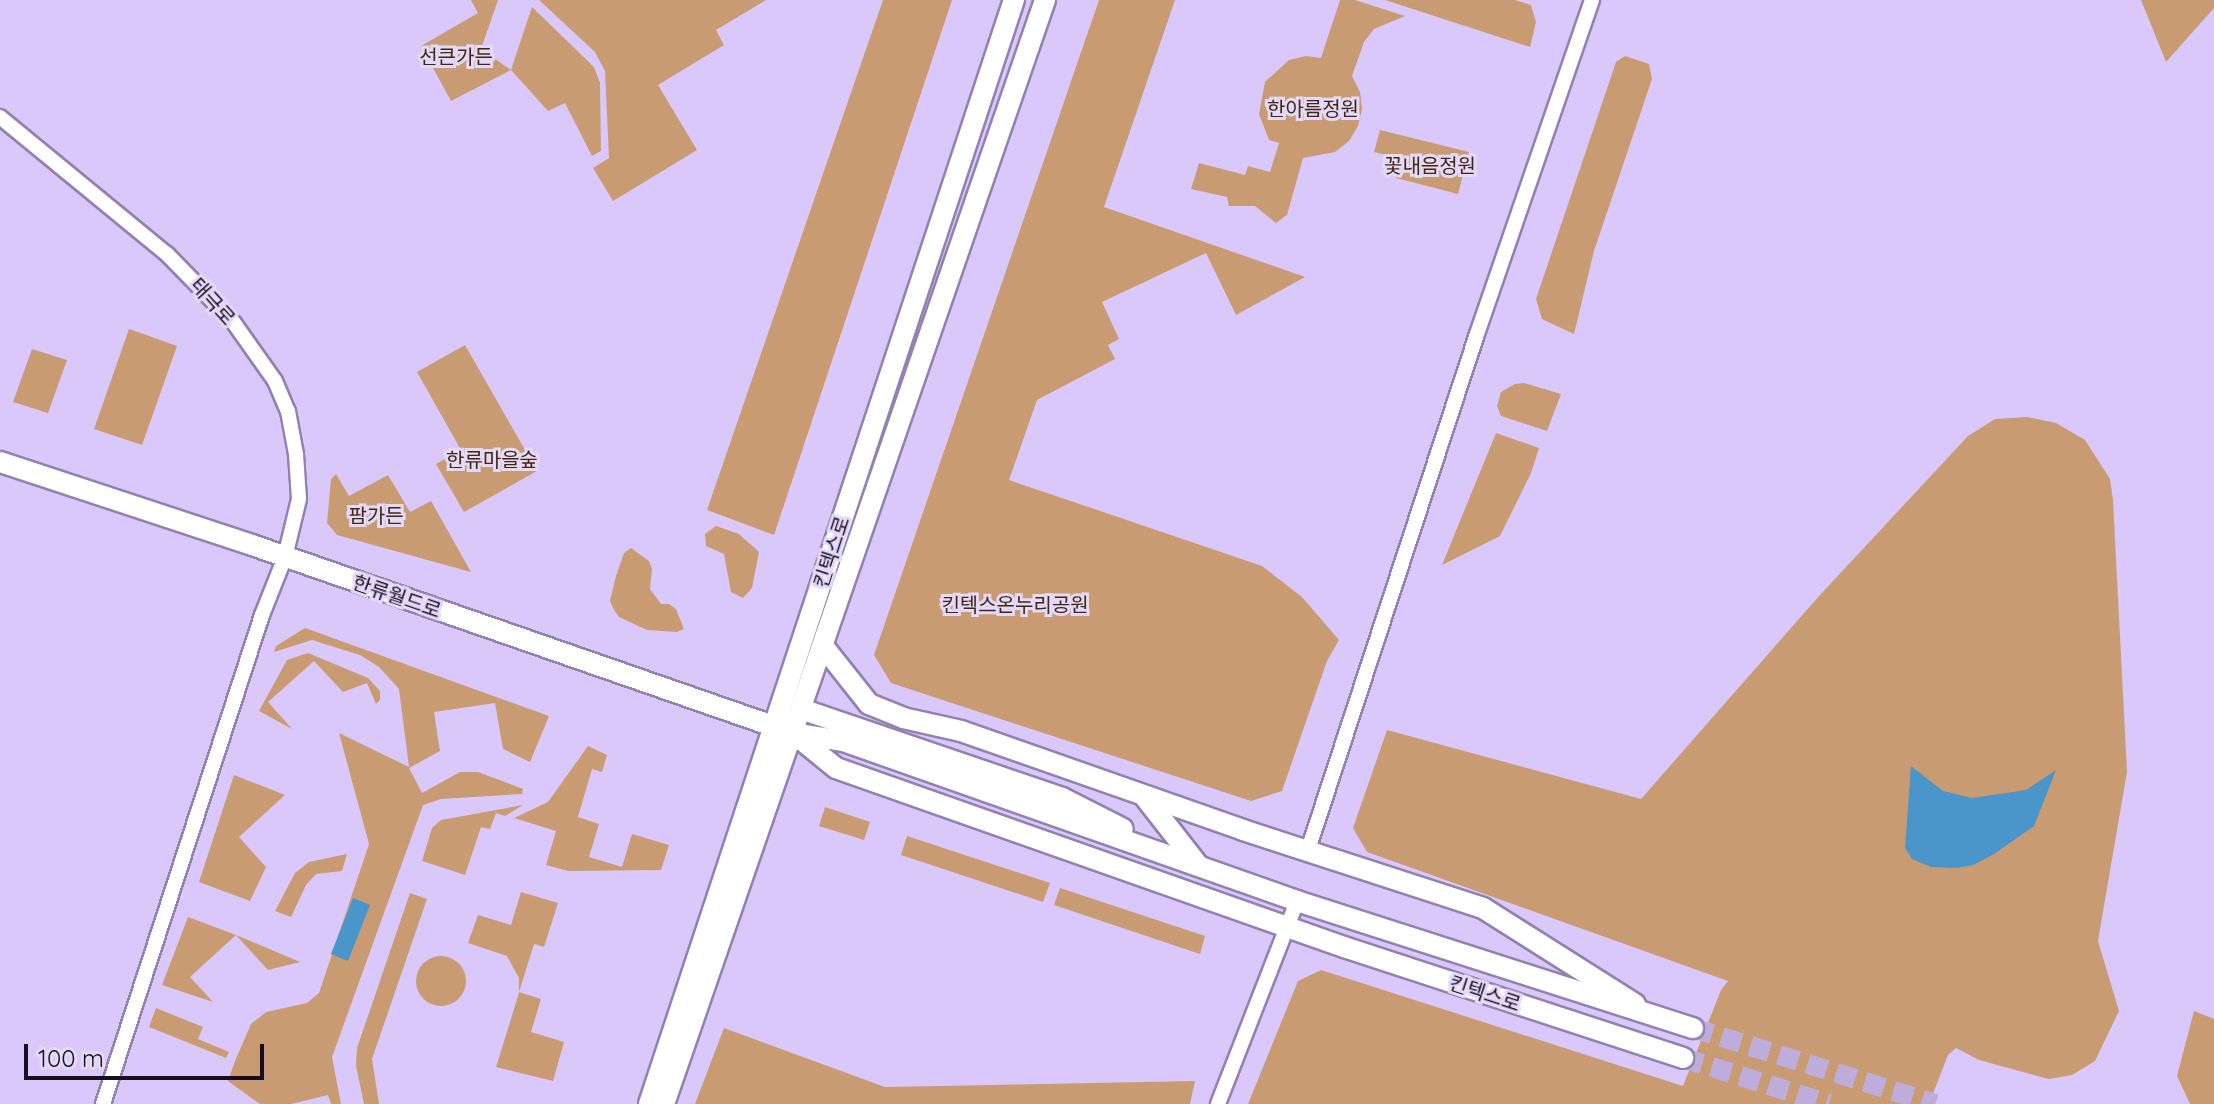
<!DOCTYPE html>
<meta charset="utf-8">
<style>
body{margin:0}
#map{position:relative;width:2214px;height:1104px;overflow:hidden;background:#dbc8fb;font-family:Quicksand,"Noto Sans KR",sans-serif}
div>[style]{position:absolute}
.green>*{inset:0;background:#c99b73}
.round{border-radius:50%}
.water>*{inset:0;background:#4a95c9}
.secondary-tunnel>*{height:20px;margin-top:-10px;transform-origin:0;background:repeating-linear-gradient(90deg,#beacda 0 20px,transparent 0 30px)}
.roads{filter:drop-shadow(2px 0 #9381b0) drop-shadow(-2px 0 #9381b0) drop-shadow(0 2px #9381b0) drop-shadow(0 -2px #9381b0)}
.street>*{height:14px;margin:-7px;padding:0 7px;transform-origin:7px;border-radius:7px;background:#fff}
.secondary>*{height:20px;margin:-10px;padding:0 10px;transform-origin:10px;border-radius:10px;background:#fff}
span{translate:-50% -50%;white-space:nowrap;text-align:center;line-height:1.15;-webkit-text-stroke:6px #e4d9f8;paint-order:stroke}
.park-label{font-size:20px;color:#42270d}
.street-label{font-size:20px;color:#170f21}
.scale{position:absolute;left:24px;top:1044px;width:240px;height:36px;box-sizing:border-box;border:4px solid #170f21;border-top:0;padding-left:10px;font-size:24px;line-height:28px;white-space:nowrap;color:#170f21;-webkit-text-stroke:6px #e4d9f8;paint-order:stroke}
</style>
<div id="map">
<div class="green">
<div style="clip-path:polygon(471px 0,498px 0,481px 49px,511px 70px,532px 7px,594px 67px,600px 83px,601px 151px,592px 156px,565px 103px,548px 111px,511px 70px,451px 101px,421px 46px,478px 13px)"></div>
<div style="clip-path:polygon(539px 0,766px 0,716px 30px,724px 45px,658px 85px,697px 150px,613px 201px,593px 168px,609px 158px,605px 71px,595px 52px)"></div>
<div style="clip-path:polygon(883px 0,952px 0,774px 535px,707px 510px)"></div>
<div style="clip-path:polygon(1099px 0,1175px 0,1104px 207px,1305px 277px,1236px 315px,1206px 253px,1102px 302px,1119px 339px,1108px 345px,1115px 359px,1037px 400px,1009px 480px,1262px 566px,1302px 597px,1339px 640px,1327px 661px,1282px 791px,1251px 801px,891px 683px,874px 655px)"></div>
<div style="clip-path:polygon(1340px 0,1355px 0,1405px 16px,1374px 29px,1364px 42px,1352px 76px,1360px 92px,1362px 109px,1358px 126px,1349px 141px,1335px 152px,1303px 158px,1287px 215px,1276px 223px,1255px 206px,1229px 206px,1227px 197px,1191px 189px,1199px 163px,1245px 175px,1248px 166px,1270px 172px,1279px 143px,1269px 140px,1259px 114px,1265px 82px,1289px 60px,1306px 56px,1321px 58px)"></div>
<div style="clip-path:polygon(1385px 0,1515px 0,1531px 5px,1536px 22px,1530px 47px)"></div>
<div style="clip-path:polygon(2141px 0,2214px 0,2214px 8px,2166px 62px)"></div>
<div style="clip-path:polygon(1625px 56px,1649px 64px,1652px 79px,1594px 251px,1574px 334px,1542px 319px,1536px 299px,1616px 62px)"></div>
<div style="clip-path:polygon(1380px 130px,1469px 152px,1458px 194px,1396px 178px,1386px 155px,1374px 152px)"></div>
<div style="clip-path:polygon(129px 329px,177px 346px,142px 445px,94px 429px)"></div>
<div style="clip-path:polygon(465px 345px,537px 471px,464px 512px,436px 464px,461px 450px,417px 372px)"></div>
<div style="clip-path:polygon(32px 349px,67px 360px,48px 413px,13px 402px)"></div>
<div style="clip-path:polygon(1524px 383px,1561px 394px,1547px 431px,1501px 416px,1497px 406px,1501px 392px,1515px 384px)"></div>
<div style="clip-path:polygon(2027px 417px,2056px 423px,2085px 440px,2110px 479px,2113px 500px,2127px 772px,2098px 941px,2119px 1011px,2095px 1061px,2072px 1075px,2049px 1079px,1979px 1060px,1956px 1048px,1948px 1055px,1929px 1104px,1248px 1104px,1298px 981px,1321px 970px,1683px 1086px,1721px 990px,1728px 981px,1367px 852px,1353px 828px,1387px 730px,1641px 799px,1820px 595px,1968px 436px,1995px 419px)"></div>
<div style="clip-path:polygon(1496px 433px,1539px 448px,1531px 473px,1500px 536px,1442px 565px)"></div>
<div style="clip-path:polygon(336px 474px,349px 496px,388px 475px,410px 512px,431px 501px,471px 572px,337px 535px,327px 523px,331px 479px)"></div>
<div style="clip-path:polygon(716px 526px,739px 534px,759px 552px,752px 588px,743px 598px,731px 592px,724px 554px,706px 546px,705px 534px)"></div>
<div style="clip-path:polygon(631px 548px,649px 561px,652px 569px,650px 589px,661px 604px,669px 604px,676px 609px,684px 629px,677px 632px,647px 630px,619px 617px,614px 610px,610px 601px,616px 576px,624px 553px)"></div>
<div style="clip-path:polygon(305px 628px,549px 716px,530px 762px,503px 749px,495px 703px,434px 712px,440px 751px,409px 768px,422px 793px,460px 772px,478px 772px,523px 789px,522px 794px,441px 799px,423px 805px,332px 1057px,341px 1104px,331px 1104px,328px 1095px,291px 1104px,260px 1104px,228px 1081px,235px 1061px,251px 1024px,266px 1012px,307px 1003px,319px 993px,369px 844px,339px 733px,409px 767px,399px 689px,379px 667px,360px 655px,312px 640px,274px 652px,276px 646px)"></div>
<div style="clip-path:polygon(308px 653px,368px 678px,380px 691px,380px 700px,376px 704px,367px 683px,343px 692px,314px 661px,268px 702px,292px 729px,259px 711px,287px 660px)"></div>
<div style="clip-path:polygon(588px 746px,607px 755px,602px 772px,592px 769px,578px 817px,599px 824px,589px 857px,622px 867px,632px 834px,669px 845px,661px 870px,568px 871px,546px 865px,556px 831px,514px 818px,548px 802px)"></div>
<div style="clip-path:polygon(234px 775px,285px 795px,239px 837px,266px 867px,250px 901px,199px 882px)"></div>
<div style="clip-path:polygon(523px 805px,505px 816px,496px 813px,490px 829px,481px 827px,465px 875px,422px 861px,432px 828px,441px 820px)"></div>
<div style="clip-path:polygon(825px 807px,870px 822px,864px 840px,819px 826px)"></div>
<div style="clip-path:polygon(907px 836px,1050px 883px,1043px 902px,901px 855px)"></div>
<div style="clip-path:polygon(347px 854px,342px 871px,316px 874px,306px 885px,291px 917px,275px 911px,295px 873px,309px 862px)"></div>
<div style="clip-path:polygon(1060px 888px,1205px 936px,1200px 954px,1054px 905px)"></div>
<div style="clip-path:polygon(521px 892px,558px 903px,544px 947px,534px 944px,519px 992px,541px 999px,531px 1032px,564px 1042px,553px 1081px,496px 1067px,519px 993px,519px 978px,507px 956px,468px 943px,478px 915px,511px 925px)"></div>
<div style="clip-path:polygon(410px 893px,427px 899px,372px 1059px,379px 1104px,364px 1104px,356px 1066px,357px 1048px)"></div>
<div style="clip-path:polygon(188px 917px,236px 935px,300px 962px,268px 970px,236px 935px,190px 977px,213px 1002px,162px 985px)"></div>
<div class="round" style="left:416px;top:956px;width:50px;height:50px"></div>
<div style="clip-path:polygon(156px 1008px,203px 1027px,198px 1039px,229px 1052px,226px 1058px,149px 1027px)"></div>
<div style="clip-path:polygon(2194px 1011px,2214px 1019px,2214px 1104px,2190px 1104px,2177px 1076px)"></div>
<div style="clip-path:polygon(724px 1028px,885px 1087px,1195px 1081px,1190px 1104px,695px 1104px)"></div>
</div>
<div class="water">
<div style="clip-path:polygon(1911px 766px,1943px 791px,1972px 798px,2026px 790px,2056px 770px,2034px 826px,1994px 854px,1973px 865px,1957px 868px,1931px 867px,1912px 859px,1905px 848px)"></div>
<div style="clip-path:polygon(353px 898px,370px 905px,348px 961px,331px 954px)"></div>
</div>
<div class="secondary-tunnel">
<div style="left:1693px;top:1028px;width:254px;rotate:17.4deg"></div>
<div style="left:1683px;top:1058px;width:153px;rotate:17.5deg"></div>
</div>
<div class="roads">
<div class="street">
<div style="left:0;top:117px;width:216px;rotate:39.4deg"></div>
<div style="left:167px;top:254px;width:96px;rotate:45.8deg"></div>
<div style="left:234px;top:323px;width:71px;rotate:54.7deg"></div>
<div style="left:275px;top:381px;width:33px;rotate:67deg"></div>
<div style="left:288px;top:411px;width:44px;rotate:79.5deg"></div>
<div style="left:296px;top:454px;width:45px;rotate:86.2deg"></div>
<div style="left:299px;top:499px;width:60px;rotate:103.6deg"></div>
<div style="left:285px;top:557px;width:62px;rotate:111.6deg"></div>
<div style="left:262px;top:615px;width:514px;rotate:108.01deg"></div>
<div style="left:1308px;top:850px;width:543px;rotate:-71.87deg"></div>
<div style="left:1477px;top:334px;width:353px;rotate:-71deg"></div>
<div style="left:1218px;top:1104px;width:218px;rotate:-68.7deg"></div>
</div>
<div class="secondary">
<div style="left:0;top:462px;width:265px;rotate:18.2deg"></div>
<div style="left:252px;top:545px;width:573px;rotate:19.16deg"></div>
<div style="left:793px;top:733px;width:51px;rotate:9.1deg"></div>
<div style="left:843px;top:741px;width:481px;rotate:19.4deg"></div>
<div style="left:1297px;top:901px;width:416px;rotate:17.8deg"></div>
<div style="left:823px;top:646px;width:74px;rotate:51.6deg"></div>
<div style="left:869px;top:704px;width:37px;rotate:22deg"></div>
<div style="left:903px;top:718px;width:59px;rotate:12.6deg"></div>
<div style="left:961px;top:731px;width:299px;rotate:19.3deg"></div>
<div style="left:1243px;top:830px;width:252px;rotate:18deg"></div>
<div style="left:1483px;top:908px;width:180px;rotate:32.3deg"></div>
<div style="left:801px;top:709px;width:276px;rotate:18.8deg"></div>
<div style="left:1062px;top:798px;width:68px;rotate:26.9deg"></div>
<div style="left:793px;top:733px;width:55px;rotate:39.1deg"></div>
<div style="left:836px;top:768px;width:539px;rotate:19.41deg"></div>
<div style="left:1344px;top:947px;width:357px;rotate:18.1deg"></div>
<div style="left:1144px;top:796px;width:88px;rotate:52deg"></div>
<div style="left:649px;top:1104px;width:1163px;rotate:-71.71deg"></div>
<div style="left:664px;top:1104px;width:1168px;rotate:-70.96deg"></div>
</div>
</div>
<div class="park-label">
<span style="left:456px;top:56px">선큰가든</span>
<span style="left:1313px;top:108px">한아름정원</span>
<span style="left:1430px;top:165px">꽃내음정원</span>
<span style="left:492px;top:459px">한류마을숲</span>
<span style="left:376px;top:515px">팜가든</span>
<span style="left:1015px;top:604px">킨텍스온누리공원</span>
</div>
<div class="street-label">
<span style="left:213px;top:301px;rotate:48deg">태극로</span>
<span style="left:831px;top:552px;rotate:-72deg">킨텍스로</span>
<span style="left:397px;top:596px;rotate:19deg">한류월드로</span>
<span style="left:1485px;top:993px;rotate:18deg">킨텍스로</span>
</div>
<div class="scale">100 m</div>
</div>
